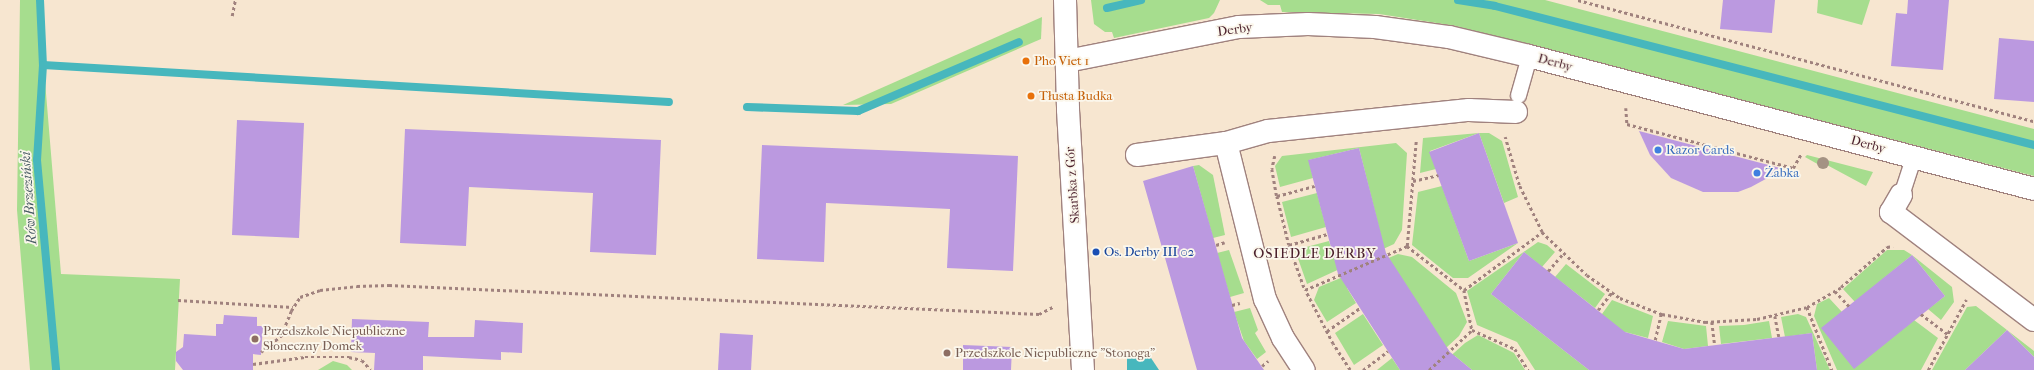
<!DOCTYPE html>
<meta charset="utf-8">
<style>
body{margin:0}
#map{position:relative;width:2034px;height:370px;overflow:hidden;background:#f7e6d0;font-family:"IM FELL French Canon",serif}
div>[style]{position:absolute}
.green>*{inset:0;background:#a6dd8e}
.water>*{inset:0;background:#47b7bd}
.stream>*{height:8px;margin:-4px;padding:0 4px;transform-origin:4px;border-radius:4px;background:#47b7bd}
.building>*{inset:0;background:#bb99e0}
.path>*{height:2.5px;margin-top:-1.25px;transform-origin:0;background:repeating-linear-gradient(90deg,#a0827e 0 3px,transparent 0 6px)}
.roads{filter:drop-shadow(1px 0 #a0827e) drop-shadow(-1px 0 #a0827e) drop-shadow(0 1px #a0827e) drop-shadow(0 -1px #a0827e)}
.service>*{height:15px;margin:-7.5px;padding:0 7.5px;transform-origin:7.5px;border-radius:7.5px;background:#fff}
.minor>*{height:22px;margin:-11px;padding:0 11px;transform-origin:11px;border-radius:11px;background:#fff}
.tertiary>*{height:22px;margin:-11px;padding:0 11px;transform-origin:11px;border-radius:11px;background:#fff}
.trees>*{width:12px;height:12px;margin:-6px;border-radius:50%;background:#a49283}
.dots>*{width:11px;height:11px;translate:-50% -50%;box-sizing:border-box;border:2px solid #fbf7ec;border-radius:50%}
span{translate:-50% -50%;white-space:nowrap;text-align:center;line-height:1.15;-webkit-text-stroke:3.5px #fbf7ec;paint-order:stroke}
.street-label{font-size:13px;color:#4a1f2b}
.food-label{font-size:13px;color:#c56008}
.left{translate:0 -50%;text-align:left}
.shop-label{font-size:13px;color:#366cbe}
.transit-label{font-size:13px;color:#164399}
.education-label{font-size:13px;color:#785e54}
.water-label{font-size:14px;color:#495c65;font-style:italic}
.neighbourhood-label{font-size:14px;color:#4a1f2b;letter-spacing:1px}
</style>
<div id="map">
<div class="green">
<div style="clip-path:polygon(20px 0,41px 0,43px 57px,61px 274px,180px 279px,175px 370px,30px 370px,17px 210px)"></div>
<div style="clip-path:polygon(1091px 0,1220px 0,1214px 13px,1209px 18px,1114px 38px,1112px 32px,1105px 32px,1094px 24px)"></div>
<div style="clip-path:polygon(1260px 0,1545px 0,2034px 129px,2034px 176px,1456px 26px,1379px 14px,1282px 12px,1280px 5px,1268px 5px)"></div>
<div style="clip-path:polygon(1818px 0,1870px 0,1862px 25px,1817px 13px)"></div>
<div style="clip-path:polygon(1042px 17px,1041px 39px,891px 104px,843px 105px)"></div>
<div style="clip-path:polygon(1479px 133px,1489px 133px,1502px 141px,1518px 197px,1504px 203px,1479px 133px,1430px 151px,1436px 169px,1420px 173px,1423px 138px)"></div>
<div style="clip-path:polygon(1396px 143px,1407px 153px,1402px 230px,1394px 244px,1307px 284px,1295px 250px,1329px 241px,1335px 261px,1384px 248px,1359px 148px,1309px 160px,1313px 178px,1280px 187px,1275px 166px,1282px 156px)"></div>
<div style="clip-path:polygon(1807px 155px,1873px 172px,1866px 186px,1827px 165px,1821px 166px,1805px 157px)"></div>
<div style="clip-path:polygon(1199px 165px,1213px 175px,1225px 235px,1213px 238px,1193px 166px)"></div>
<div style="clip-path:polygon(1442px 186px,1469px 261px,1518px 243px,1468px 278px,1453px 278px,1412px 245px,1418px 192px)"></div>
<div style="clip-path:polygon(1317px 193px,1326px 227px,1291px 237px,1282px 202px)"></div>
<div style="clip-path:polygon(1538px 242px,1547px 245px,1555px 252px,1542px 267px,1524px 252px,1491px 294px,1589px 370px,1535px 370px,1517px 342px,1477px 325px,1467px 291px)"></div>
<div style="clip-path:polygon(1229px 250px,1244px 293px,1230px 297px,1217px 253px)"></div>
<div style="clip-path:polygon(1887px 250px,1904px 250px,1912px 255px,1952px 287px,1954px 302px,1941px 320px,1928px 309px,1945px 296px,1912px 255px,1855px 302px,1843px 289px)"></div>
<div style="clip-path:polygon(1398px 254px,1412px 257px,1456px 293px,1467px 322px,1459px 336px,1422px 370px,1390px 260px,1347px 288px,1356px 303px,1327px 322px,1314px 300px,1319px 287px)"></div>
<div style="clip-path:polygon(1566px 264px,1605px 294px,1595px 308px,1555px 277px)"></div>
<div style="clip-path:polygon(1829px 298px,1842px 312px,1914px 320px,1938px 338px,1921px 370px,1837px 370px,1814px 316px,1817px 304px)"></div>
<div style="clip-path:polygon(1612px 300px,1653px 316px,1648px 338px,1625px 332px,1595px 370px,1602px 314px)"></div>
<div style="clip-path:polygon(1976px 306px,2007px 330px,2034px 351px,2034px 357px,2007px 330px,1965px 370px,1932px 370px,1967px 307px)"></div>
<div style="clip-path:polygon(1250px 308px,1258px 330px,1255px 333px,1266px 352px,1257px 359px,1244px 341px,1234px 312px)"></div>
<div style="clip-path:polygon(1363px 314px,1383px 345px,1354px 365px,1335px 333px)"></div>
<div style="clip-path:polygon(1798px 314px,1806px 317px,1830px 370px,1817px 370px,1812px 333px,1785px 337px,1781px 317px)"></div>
<div style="clip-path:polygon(1668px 321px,1706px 326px,1708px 346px,1684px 349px,1687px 370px,1678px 370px,1684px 349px,1662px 342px)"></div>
<div style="clip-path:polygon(1769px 321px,1772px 338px,1721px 344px,1719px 326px,1744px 325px)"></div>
<div style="clip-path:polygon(1478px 335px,1514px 353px,1525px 370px,1472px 370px,1455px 356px,1435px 370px,1465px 343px)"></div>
<div style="clip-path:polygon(1392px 358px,1400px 370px,1377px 370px)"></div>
<div style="clip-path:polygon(333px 361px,347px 365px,352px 370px,318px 370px)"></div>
</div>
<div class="water">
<div style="clip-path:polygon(1147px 352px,1159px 370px,1127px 370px,1127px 355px)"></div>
</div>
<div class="stream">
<div style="left:40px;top:0;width:65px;rotate:87.4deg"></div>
<div style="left:43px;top:65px;width:95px;rotate:93.6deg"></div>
<div style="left:37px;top:160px;width:211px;rotate:84.8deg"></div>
<div style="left:1458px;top:0;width:37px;rotate:9deg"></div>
<div style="left:1495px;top:6px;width:557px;rotate:14.46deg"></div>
<div style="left:1107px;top:8px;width:35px;rotate:-13deg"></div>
<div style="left:43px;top:65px;width:627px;rotate:3.38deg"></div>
<div style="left:747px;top:107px;width:111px;rotate:2.1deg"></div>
<div style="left:858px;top:111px;width:175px;rotate:-23.2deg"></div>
</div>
<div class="building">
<div style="clip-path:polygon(1723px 0,1775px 0,1772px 33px,1720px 29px)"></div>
<div style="clip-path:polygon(1908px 0,1949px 0,1943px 70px,1891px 66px,1896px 13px,1907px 14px)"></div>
<div style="clip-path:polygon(1999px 38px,2034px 41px,2034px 102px,1994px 99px)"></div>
<div style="clip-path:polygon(237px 120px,304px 123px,299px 238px,232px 235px)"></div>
<div style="clip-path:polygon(405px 129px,661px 140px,656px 255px,590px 252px,593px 193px,469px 187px,466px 246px,400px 243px)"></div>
<div style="clip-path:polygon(1639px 131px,1784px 169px,1751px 187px,1738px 192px,1703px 192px,1671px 178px,1650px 155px)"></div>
<div style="clip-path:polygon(1479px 133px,1518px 243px,1469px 261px,1429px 152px)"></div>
<div style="clip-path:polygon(762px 145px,1018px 156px,1013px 271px,947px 268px,950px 209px,826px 203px,824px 262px,757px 259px)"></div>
<div style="clip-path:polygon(1359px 148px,1386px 253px,1450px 352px,1472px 370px,1400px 370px,1338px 274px,1308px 160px)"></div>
<div style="clip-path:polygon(1193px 166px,1242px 338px,1264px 370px,1197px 370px,1143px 181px)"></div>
<div style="clip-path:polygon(1524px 252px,1625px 332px,1684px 349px,1812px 333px,1817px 370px,1589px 370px,1491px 294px)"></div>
<div style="clip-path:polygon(1912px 255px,1945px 296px,1854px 369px,1821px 328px)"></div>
<div style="clip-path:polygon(224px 315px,257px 317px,257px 326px,263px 326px,261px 355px,253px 354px,253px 370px,183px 370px,176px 361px,176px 352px,183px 347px,184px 334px,216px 336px,216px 324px,223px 324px)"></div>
<div style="clip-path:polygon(352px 319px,429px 322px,428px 337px,474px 337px,475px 320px,523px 323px,522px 353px,501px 352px,501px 360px,423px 356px,423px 370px,374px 370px,375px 353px,351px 352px)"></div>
<div style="clip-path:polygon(2007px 330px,2034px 357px,2034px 370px,1965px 370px)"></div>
<div style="clip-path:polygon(720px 333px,753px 335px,751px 370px,718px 370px)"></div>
<div style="clip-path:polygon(963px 345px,1012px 347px,1011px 370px,963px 370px)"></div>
</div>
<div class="path">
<div style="left:1578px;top:0;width:472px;rotate:14.9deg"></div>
<div style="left:232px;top:16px;width:16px;rotate:-79deg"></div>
<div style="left:1626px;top:108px;width:16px;rotate:86deg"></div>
<div style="left:1627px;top:124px;width:172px;rotate:14.8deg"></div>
<div style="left:1793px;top:168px;width:16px;rotate:-60deg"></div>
<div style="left:1275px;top:156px;width:13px;rotate:103deg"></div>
<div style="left:1272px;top:169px;width:27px;rotate:80deg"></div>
<div style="left:1277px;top:196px;width:50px;rotate:76.2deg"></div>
<div style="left:1289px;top:245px;width:48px;rotate:70.4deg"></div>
<div style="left:1413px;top:181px;width:26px;rotate:-13deg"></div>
<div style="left:1277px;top:196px;width:39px;rotate:-15deg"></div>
<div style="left:1542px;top:232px;width:62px;rotate:43.7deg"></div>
<div style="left:1587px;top:275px;width:40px;rotate:34.9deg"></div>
<div style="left:1620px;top:298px;width:45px;rotate:20.9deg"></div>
<div style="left:1662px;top:314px;width:44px;rotate:10.5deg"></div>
<div style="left:1705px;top:322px;width:52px;rotate:-3.3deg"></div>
<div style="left:1757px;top:319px;width:51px;rotate:-13.5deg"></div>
<div style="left:1807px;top:307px;width:39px;rotate:-30deg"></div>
<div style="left:1841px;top:287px;width:61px;rotate:-41deg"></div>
<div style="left:1887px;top:247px;width:6px;rotate:-9deg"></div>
<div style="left:1216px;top:245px;width:9px;rotate:-18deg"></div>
<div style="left:1289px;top:245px;width:40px;rotate:-16deg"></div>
<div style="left:1407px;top:246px;width:105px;rotate:-85.1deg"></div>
<div style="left:1548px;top:271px;width:23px;rotate:-49deg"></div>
<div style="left:1464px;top:290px;width:97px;rotate:-36.6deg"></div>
<div style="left:1542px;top:232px;width:52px;rotate:-116.1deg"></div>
<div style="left:1519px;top:185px;width:50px;rotate:-106.3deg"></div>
<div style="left:1835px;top:291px;width:21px;rotate:47deg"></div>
<div style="left:178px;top:300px;width:115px;rotate:3.5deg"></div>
<div style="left:1232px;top:305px;width:8px;rotate:-14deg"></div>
<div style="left:1807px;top:307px;width:68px;rotate:68.4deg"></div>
<div style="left:1598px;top:310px;width:23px;rotate:-52deg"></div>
<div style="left:1921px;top:314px;width:34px;rotate:37deg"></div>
<div style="left:1775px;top:316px;width:21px;rotate:79deg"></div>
<div style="left:1712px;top:322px;width:23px;rotate:83deg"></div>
<div style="left:1327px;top:331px;width:40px;rotate:-34.9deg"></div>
<div style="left:1655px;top:340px;width:28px;rotate:-77deg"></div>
<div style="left:261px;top:352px;width:26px;rotate:-39deg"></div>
<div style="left:281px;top:336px;width:27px;rotate:-68deg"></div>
<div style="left:291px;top:311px;width:17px;rotate:-57deg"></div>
<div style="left:300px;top:297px;width:21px;rotate:-19deg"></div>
<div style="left:320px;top:290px;width:37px;rotate:-6deg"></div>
<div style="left:357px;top:286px;width:32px;rotate:-2deg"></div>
<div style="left:389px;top:285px;width:651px;rotate:2.55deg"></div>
<div style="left:1039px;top:314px;width:16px;rotate:-27deg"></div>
<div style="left:253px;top:364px;width:52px;rotate:-7.7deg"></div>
<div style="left:305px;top:357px;width:44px"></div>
<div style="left:349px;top:357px;width:13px;rotate:13deg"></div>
<div style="left:362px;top:360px;width:13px;rotate:48deg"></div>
<div style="left:1262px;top:366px;width:8px;rotate:-40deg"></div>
<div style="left:1350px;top:370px;width:31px;rotate:-123deg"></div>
<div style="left:1333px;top:344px;width:61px;rotate:-117.4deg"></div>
<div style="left:1305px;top:290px;width:111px;rotate:-23.3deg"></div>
<div style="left:1407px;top:246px;width:72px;rotate:37.7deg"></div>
<div style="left:1464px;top:290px;width:41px;rotate:78.7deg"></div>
<div style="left:1363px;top:370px;width:31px;rotate:-37deg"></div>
<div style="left:1429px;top:370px;width:59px;rotate:-42.9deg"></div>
<div style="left:1472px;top:330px;width:47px;rotate:23.8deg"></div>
<div style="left:1515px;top:349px;width:25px;rotate:58deg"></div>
<div style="left:1928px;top:370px;width:80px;rotate:-61.5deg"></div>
</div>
<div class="roads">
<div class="service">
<div style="left:1518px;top:95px;width:41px;rotate:-74.2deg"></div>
<div style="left:1901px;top:195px;width:40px;rotate:-72deg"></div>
</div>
<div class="minor">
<div style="left:1067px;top:61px;width:175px;rotate:-11.2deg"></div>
<div style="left:1239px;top:27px;width:69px;rotate:-2.5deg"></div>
<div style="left:1308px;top:24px;width:67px;rotate:2.6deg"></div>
<div style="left:1375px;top:27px;width:75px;rotate:7.7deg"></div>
<div style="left:1449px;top:37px;width:82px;rotate:13.4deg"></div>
<div style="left:1529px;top:56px;width:522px;rotate:14.75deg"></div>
<div style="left:1226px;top:143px;width:161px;rotate:76deg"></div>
<div style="left:1265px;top:299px;width:43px;rotate:65.2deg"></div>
<div style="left:1283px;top:338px;width:38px;rotate:57deg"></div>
<div style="left:1137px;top:155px;width:90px;rotate:-7.7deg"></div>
<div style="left:1226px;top:143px;width:44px;rotate:-15.9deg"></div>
<div style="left:1268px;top:131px;width:202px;rotate:-6deg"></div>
<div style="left:1469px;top:110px;width:47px;rotate:2.4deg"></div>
<div style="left:1901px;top:195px;width:20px;rotate:120deg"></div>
<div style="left:1891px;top:212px;width:179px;rotate:37.1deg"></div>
</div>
<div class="tertiary">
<div style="left:1065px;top:0;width:110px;rotate:88.4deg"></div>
<div style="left:1068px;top:110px;width:260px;rotate:86.7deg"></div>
</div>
</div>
<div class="trees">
<div style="left:1823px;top:163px"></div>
</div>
<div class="dots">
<div style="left:1026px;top:61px;background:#e8710a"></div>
<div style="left:1031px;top:96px;background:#e8710a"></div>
<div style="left:1658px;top:150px;background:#3f7fe0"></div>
<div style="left:1757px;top:173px;background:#3f7fe0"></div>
<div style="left:1096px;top:252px;background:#1a4fb4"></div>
<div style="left:255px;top:339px;background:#8d6e63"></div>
<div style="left:947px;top:353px;background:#8d6e63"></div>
</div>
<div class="street-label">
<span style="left:1235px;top:30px;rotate:-8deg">Derby</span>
<span style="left:1555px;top:63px;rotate:15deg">Derby</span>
<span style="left:1868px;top:145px;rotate:15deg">Derby</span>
<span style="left:1073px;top:185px;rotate:-94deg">Skarbka z Gór</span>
</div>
<div class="food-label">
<span class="left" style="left:1034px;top:61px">Pho Viet 1</span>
<span class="left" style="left:1039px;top:96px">Tłusta Budka</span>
</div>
<div class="shop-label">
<span class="left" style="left:1666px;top:150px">Razor Cards</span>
<span class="left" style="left:1765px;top:173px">Żabka</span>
</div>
<div class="transit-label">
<span class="left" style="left:1104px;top:252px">Os. Derby III 02</span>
</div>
<div class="education-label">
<span class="left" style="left:263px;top:339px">Przedszkole Niepubliczne<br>Słoneczny Domek</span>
<span class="left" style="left:955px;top:353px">Przedszkole Niepubliczne "Stonoga"</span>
</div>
<div class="water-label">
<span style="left:29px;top:198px;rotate:-94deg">Rów Brzeziński</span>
</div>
<div class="neighbourhood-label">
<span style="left:1315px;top:254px">OSIEDLE DERBY</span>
</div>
</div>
